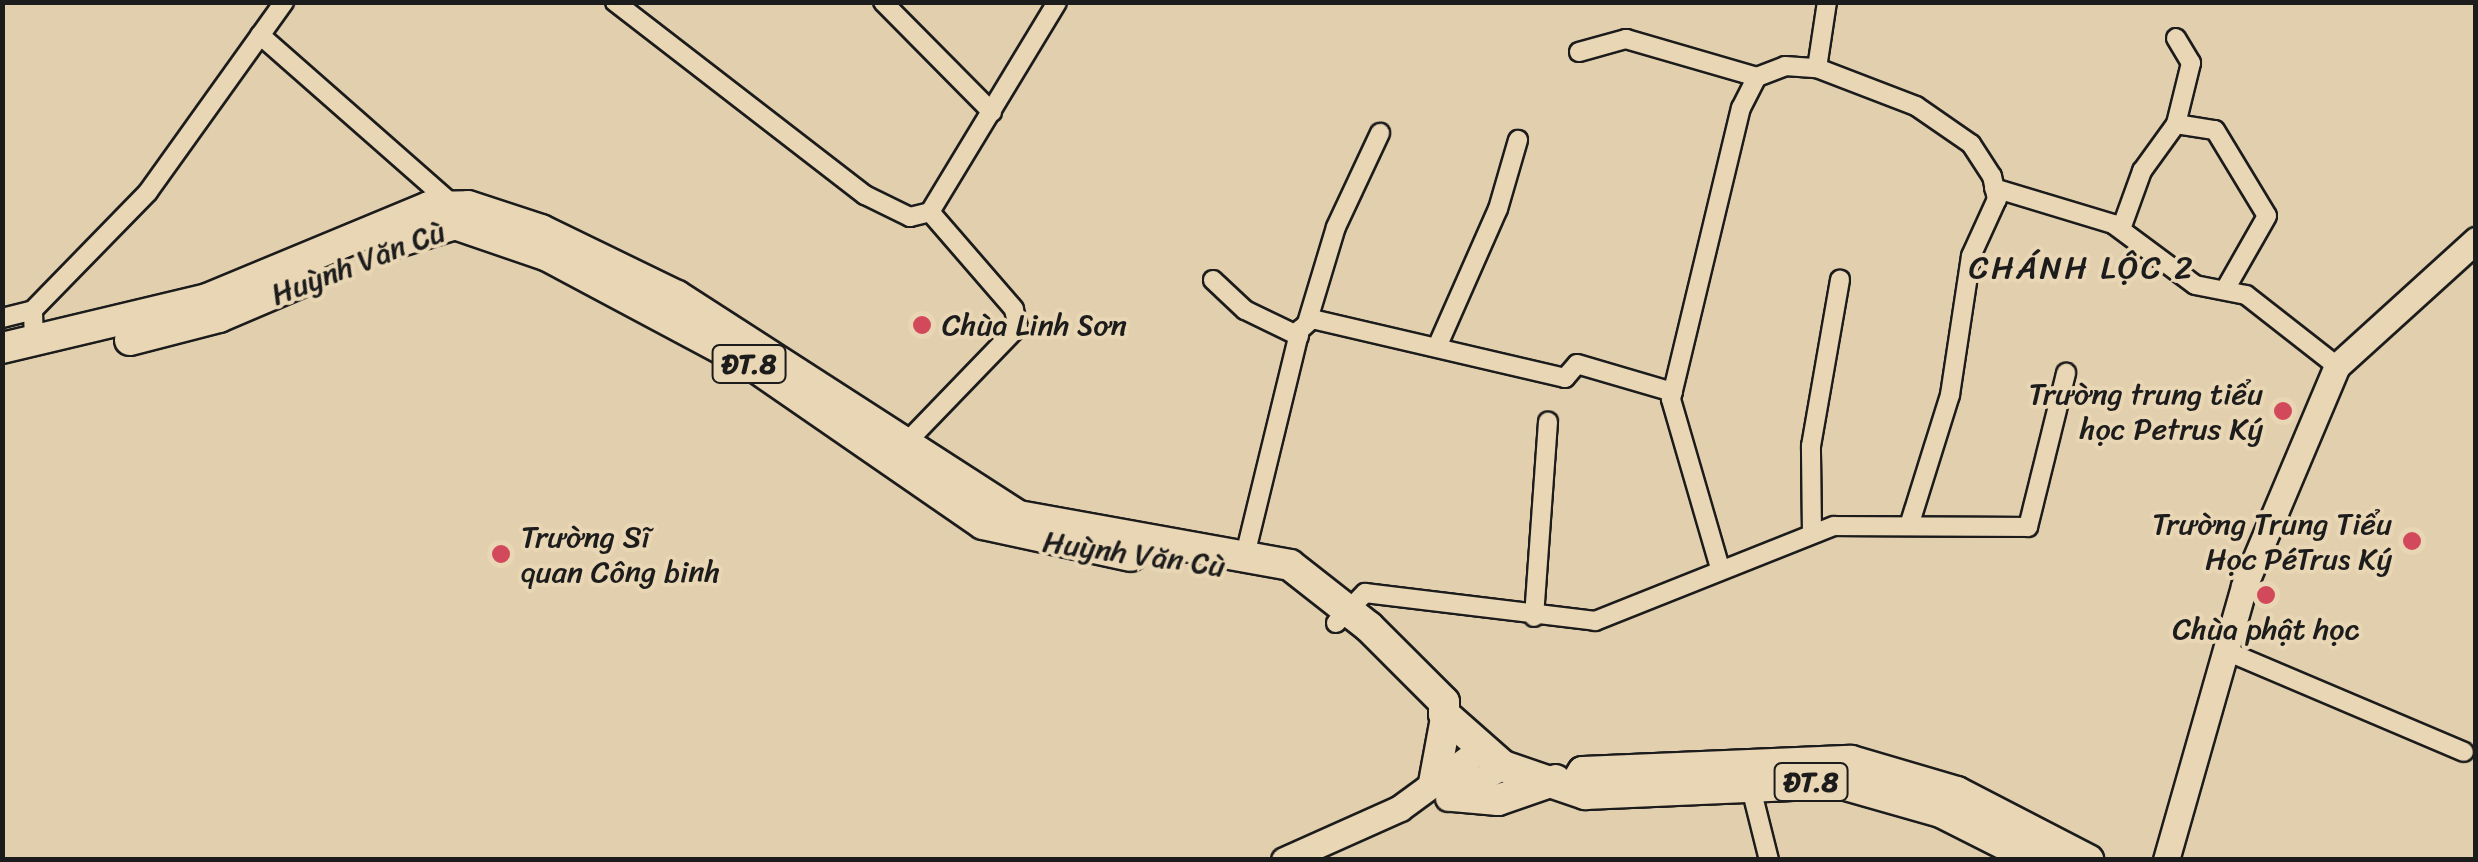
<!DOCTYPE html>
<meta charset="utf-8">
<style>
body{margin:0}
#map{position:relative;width:2478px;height:862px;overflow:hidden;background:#e1cfae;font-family:Sriracha,sans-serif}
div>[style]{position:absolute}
.roads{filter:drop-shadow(2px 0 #1c1c1c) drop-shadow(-2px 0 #1c1c1c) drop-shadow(0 2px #1c1c1c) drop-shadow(0 -2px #1c1c1c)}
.street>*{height:18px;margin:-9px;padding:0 9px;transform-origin:9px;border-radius:9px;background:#e9d6b4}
.secondary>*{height:25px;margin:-12.5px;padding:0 12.5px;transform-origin:12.5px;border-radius:12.5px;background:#e9d6b4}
.primary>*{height:30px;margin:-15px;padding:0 15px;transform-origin:15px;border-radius:15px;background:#e9d6b4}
.dots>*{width:28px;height:28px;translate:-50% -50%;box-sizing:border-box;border:5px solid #e9d6b4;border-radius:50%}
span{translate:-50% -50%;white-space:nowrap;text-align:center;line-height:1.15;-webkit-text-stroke:8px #e9d6b4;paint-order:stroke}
.shield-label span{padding:2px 8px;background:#e9d6b4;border:2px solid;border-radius:8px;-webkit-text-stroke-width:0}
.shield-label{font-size:28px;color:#1c1c1c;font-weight:700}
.street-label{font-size:30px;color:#1c1c1c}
.poi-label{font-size:30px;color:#1c1c1c}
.left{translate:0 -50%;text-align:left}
.right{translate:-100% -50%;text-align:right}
.neighbourhood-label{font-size:32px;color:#1c1c1c;letter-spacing:2.5px}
.frame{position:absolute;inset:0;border:5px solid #1c1c1c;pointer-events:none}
</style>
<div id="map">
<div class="roads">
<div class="street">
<div style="left:615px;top:2px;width:316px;rotate:37.7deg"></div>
<div style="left:865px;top:195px;width:50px;rotate:26.1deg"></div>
<div style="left:910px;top:217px;width:21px;rotate:-14deg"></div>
<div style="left:883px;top:2px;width:155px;rotate:45.3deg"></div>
<div style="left:260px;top:35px;width:254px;rotate:41.3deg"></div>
<div style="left:1579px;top:52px;width:49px;rotate:-15.5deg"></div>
<div style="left:1626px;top:39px;width:136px;rotate:16.2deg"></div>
<div style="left:1817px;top:68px;width:67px;rotate:-81.4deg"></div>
<div style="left:2176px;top:124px;width:39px;rotate:9deg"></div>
<div style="left:2215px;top:130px;width:100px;rotate:58.8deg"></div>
<div style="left:2267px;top:216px;width:83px;rotate:119.7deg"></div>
<div style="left:1994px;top:188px;width:124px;rotate:16.8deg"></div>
<div style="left:2113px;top:224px;width:102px;rotate:36.6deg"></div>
<div style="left:2195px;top:285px;width:52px;rotate:11.1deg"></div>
<div style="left:2246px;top:295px;width:115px;rotate:38deg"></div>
<div style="left:2121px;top:229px;width:62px;rotate:-70.1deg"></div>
<div style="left:2142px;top:171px;width:58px;rotate:-54.1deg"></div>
<div style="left:2176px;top:124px;width:63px;rotate:-76.2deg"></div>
<div style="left:2191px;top:63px;width:29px;rotate:-121deg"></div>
<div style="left:1213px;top:280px;width:44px;rotate:43.2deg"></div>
<div style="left:1245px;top:310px;width:60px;rotate:25.7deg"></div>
<div style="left:2px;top:318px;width:32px;rotate:-14deg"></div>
<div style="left:1307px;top:323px;width:100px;rotate:-73.2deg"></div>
<div style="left:1336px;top:227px;width:104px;rotate:-64.9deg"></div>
<div style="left:34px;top:341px;width:31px;rotate:-92deg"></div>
<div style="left:33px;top:310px;width:165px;rotate:-45.7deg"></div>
<div style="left:148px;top:192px;width:234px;rotate:-54.4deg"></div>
<div style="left:1437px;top:347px;width:151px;rotate:-66.2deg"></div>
<div style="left:1498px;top:209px;width:72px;rotate:-73.8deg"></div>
<div style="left:903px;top:446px;width:165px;rotate:-46deg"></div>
<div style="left:1018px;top:327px;width:18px;rotate:-103deg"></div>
<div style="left:1014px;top:309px;width:128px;rotate:-130.9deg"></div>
<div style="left:930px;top:212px;width:245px;rotate:-58.8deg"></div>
<div style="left:1812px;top:534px;width:88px;rotate:-90.7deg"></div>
<div style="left:1811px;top:446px;width:169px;rotate:-80.1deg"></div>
<div style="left:1246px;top:551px;width:228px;rotate:-76.3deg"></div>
<div style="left:1300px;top:330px;width:16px;rotate:-43deg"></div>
<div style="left:1312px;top:319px;width:260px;rotate:13.1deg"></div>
<div style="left:1565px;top:378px;width:18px;rotate:-49deg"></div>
<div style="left:1577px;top:364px;width:100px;rotate:16.3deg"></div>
<div style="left:1720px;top:568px;width:176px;rotate:-106.2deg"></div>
<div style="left:1671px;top:399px;width:299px;rotate:-76.5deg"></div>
<div style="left:1741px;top:108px;width:35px;rotate:-63deg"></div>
<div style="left:1757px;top:77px;width:30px;rotate:-21deg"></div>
<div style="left:1785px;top:66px;width:32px;rotate:4deg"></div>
<div style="left:1817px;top:68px;width:106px;rotate:21deg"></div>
<div style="left:1916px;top:106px;width:67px;rotate:34.6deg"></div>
<div style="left:1971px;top:144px;width:38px;rotate:57deg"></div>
<div style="left:1992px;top:176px;width:24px;rotate:78deg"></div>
<div style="left:1997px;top:199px;width:63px;rotate:114.5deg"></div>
<div style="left:1971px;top:256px;width:141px;rotate:98.6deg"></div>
<div style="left:1950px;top:395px;width:134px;rotate:107.4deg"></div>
<div style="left:1534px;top:617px;width:196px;rotate:-85.9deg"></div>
<div style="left:1336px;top:623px;width:42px;rotate:-46deg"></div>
<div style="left:1365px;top:593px;width:232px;rotate:6.9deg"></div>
<div style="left:1595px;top:621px;width:257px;rotate:-21.7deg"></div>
<div style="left:1834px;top:526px;width:194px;rotate:0.3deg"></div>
<div style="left:2028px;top:527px;width:159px;rotate:-76.1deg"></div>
<div style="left:2231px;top:653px;width:253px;rotate:23deg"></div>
<div style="left:1750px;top:784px;width:78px;rotate:76deg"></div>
</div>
<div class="secondary">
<div style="left:1448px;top:798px;width:64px;rotate:-30.2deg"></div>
<div style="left:1284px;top:860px;width:127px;rotate:-24.1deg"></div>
<div style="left:1400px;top:808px;width:102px;rotate:-36.2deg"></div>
<div style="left:2166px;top:860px;width:285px;rotate:-74.1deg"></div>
<div style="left:2244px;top:586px;width:239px;rotate:-67.1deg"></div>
<div style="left:2337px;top:366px;width:188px;rotate:-42.2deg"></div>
</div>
<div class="primary">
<div style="left:388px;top:245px;width:70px;rotate:-17.4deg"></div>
<div style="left:455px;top:224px;width:98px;rotate:19deg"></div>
<div style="left:548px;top:256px;width:234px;rotate:28.1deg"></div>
<div style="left:754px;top:366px;width:278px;rotate:34.6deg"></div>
<div style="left:983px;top:524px;width:151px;rotate:12.2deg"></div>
<div style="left:130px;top:340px;width:92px;rotate:-14.5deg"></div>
<div style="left:219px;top:317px;width:102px;rotate:-23.1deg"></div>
<div style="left:2px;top:348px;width:211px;rotate:-13.4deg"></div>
<div style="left:207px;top:299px;width:240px;rotate:-22.5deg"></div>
<div style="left:429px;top:207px;width:39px;rotate:-1deg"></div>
<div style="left:468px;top:206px;width:77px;rotate:18.2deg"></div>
<div style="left:541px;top:230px;width:151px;rotate:25.9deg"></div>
<div style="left:677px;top:296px;width:406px;rotate:32.8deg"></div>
<div style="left:1018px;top:516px;width:276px;rotate:10.2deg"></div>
<div style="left:1290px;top:565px;width:100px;rotate:38.1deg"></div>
<div style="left:1369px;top:627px;width:106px;rotate:45deg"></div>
<div style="left:1444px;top:702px;width:12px;rotate:90deg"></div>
<div style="left:1444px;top:714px;width:79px;rotate:41.4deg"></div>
<div style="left:1503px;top:766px;width:87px;rotate:18.9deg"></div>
<div style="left:1585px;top:794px;width:254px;rotate:-2.5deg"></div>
<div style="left:1839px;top:783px;width:106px;rotate:15.9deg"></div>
<div style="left:1941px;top:812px;width:106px;rotate:26.8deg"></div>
<div style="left:1434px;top:783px;width:66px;rotate:-79.5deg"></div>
<div style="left:1576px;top:783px;width:13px;rotate:-58deg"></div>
<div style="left:1583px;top:772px;width:268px;rotate:-2.4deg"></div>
<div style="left:1851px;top:761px;width:110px;rotate:16.3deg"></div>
<div style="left:1957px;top:792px;width:148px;rotate:27.4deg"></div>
<div style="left:1453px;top:796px;width:45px;rotate:5.1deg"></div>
<div style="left:1498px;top:800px;width:61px;rotate:-19deg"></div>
</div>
</div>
<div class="dots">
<div style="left:922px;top:325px;background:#d1495b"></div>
<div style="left:2283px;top:411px;background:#d1495b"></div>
<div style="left:2412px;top:541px;background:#d1495b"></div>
<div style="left:501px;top:554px;background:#d1495b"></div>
<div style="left:2266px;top:595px;background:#d1495b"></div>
</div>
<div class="shield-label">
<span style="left:749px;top:364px">ĐT.8</span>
<span style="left:1811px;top:782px">ĐT.8</span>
</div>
<div class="street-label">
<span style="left:358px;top:263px;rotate:-21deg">Huỳnh Văn Cù</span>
<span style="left:1134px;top:554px;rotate:8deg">Huỳnh Văn Cù</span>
</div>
<div class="poi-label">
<span class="left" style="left:942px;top:325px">Chùa Linh Sơn</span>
<span class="right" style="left:2263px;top:411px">Trường trung tiểu<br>học Petrus Ký</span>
<span class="right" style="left:2392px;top:541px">Trường Trung Tiểu<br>Học PéTrus Ký</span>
<span class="left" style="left:521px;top:554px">Trường Sĩ<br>quan Công binh</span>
<span style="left:2266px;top:629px">Chùa phật học</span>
</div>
<div class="neighbourhood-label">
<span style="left:2082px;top:268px">CHÁNH LỘC 2</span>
</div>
<div class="frame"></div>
</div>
